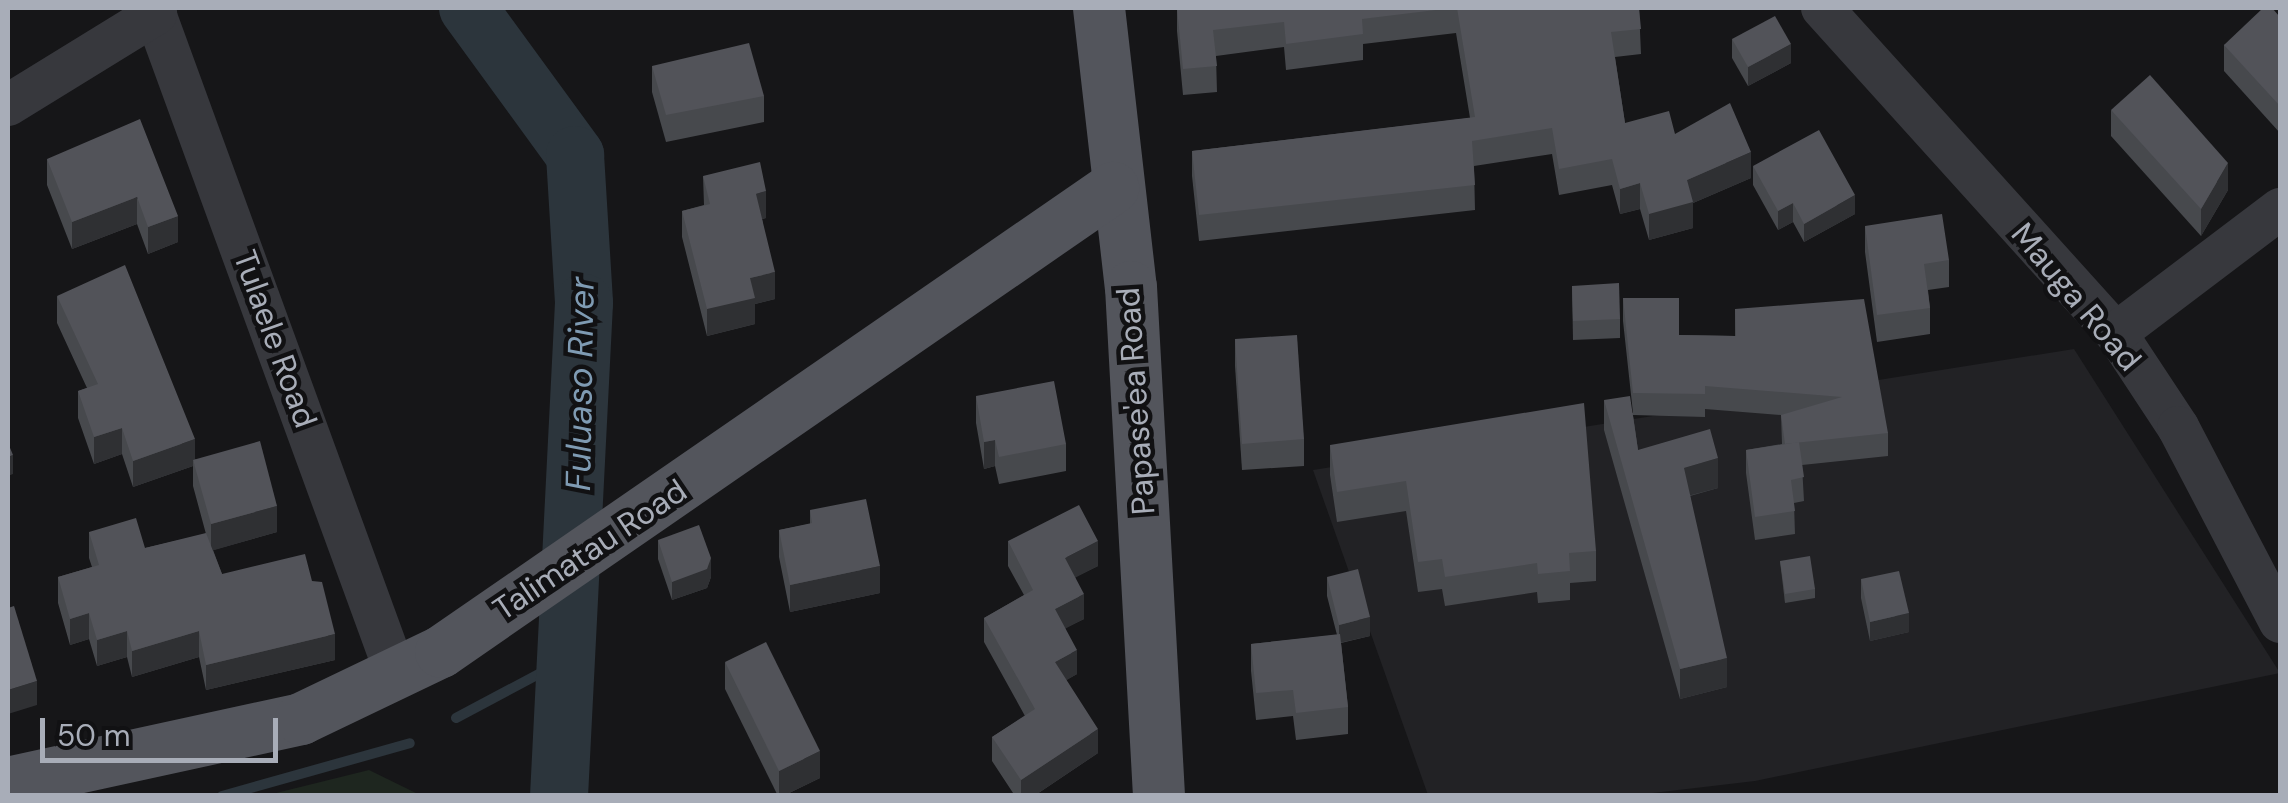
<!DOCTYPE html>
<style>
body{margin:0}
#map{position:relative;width:2288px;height:803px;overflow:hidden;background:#161618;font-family:"DM Sans",sans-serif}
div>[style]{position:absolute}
.built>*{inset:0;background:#222225}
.green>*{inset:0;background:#1e261f}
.stream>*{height:10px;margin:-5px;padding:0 5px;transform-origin:5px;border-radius:5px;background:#2c353c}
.river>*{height:58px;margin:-29px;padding:0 29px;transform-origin:29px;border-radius:29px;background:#2c353c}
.minor>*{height:42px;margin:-21px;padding:0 21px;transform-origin:21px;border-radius:21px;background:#37383d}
.major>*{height:52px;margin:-26px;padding:0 26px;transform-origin:26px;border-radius:26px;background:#53555c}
.wall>*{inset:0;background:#47494d}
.shaded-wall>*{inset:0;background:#2f3033}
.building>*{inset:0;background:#525359}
span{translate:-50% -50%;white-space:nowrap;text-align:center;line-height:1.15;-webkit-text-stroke:9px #111113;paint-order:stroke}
.street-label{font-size:32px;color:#a8adb8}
.water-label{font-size:35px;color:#7f9bb3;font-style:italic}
.frame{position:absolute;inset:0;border:10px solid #a8adb8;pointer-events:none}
.scale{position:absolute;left:40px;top:718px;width:238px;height:45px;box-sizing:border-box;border:5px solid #a8adb8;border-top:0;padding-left:12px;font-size:30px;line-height:35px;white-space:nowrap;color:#a8adb8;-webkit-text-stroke:8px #111113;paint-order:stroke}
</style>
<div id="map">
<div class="built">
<div style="clip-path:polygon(2074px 349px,2280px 673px,1755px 781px,1627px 796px,1428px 795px,1313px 470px)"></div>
</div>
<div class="green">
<div style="clip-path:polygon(369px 770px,420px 795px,268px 795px)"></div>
</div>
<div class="stream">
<div style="left:456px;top:718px;width:128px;rotate:-28deg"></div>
<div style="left:222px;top:796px;width:195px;rotate:-15.7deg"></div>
</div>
<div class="river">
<div style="left:468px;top:8px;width:182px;rotate:53.9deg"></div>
<div style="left:575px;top:155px;width:148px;rotate:86.5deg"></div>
<div style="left:584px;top:303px;width:494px;rotate:92.9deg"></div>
</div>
<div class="minor">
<div style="left:153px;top:8px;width:706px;rotate:69.95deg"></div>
<div style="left:1822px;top:8px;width:438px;rotate:47.9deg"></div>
<div style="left:2116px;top:333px;width:113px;rotate:56.6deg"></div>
<div style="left:2178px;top:427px;width:220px;rotate:62.4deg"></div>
<div style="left:8px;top:105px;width:174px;rotate:-31.6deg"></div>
<div style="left:2116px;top:333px;width:206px;rotate:-37.1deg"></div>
</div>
<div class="major">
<div style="left:1099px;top:8px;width:281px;rotate:83.5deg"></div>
<div style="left:1131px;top:287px;width:510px;rotate:86.85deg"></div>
<div style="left:8px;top:783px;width:300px;rotate:-12.3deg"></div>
<div style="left:301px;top:719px;width:155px;rotate:-25.6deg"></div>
<div style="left:441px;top:652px;width:817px;rotate:-34.62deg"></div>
</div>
<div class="wall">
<div style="clip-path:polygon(1177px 8px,1639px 8px,1641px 54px,1615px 57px,1625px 123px,1675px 134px,1751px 178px,1693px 203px,1693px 228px,1649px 240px,1640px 209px,1620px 214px,1612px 185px,1559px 195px,1552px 154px,1474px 166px,1475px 210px,1199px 241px,1192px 176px,1192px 151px,1470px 118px,1456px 33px,1363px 44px,1363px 60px,1286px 70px,1284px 47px,1216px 56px,1217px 92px,1183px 95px,1177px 31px)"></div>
<div style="clip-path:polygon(2280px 17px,2280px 133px,2224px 71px,2224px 45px)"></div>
<div style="clip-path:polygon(1732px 39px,1791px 63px,1748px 86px,1732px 58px)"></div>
<div style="clip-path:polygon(652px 66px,764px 96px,764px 122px,666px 142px,652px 92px)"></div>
<div style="clip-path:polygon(2111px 110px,2228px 190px,2201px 236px,2111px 136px)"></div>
<div style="clip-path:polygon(47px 159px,178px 216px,178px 242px,148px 254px,137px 224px,72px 249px,47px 185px)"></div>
<div style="clip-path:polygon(1753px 166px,1855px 214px,1804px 242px,1793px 222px,1778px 230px,1753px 185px)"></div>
<div style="clip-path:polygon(703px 176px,766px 218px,762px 219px,775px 299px,755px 304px,755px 324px,707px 336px,682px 237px,682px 211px,704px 205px)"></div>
<div style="clip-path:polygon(1865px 226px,1949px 260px,1949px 287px,1928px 290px,1930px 308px,1930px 334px,1877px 342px,1865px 252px)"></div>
<div style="clip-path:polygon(1572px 286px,1620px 319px,1620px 338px,1573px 340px)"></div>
<div style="clip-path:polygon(57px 296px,195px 459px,277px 532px,213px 550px,222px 574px,312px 581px,335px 660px,206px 690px,199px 657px,132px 677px,127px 657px,97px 666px,89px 639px,70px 645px,58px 603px,58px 577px,92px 567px,89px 558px,89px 532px,145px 548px,206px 534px,193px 486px,193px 466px,133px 487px,122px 454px,94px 464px,78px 418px,78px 391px,87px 388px,57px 323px)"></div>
<div style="clip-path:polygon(1623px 298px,1679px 335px,1735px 336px,1735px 309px,1888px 433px,1888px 456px,1802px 465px,1804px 501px,1794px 503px,1795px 534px,1755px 540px,1746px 473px,1746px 450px,1782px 444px,1781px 415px,1705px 409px,1705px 417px,1633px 415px,1638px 450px,1718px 488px,1690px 496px,1727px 687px,1680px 699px,1604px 430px,1604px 400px,1633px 413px,1623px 321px)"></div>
<div style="clip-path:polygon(1235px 339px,1304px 439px,1304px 466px,1242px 470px,1235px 366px)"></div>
<div style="clip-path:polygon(976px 396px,1066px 444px,1066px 471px,999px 484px,995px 466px,984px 469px,976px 423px)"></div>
<div style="clip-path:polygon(1330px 445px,1596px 551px,1596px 581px,1570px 583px,1570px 600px,1538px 603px,1537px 592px,1445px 606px,1442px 589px,1418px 592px,1406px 511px,1337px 522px,1330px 475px)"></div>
<div style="clip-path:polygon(810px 510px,880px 593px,790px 612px,779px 557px,779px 530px,810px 524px)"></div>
<div style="clip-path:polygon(658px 540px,711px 577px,707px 588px,672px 600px,658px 559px)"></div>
<div style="clip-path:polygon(1008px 541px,1098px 566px,1075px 577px,1084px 619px,1065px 628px,1077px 674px,1066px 680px,1098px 753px,1034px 796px,1015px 796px,992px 761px,992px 737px,1025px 716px,984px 642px,984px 618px,1024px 595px,1008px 566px)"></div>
<div style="clip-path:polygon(1780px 561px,1815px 589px,1815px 598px,1785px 603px)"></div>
<div style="clip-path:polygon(1327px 577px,1370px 636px,1341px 643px,1348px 707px,1348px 734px,1296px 740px,1293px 716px,1256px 720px,1251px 671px,1251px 644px,1337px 635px,1327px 596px)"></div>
<div style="clip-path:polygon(1861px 579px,1909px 632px,1870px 641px,1861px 598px)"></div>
<div style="clip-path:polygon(725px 662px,820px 778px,783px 796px,778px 796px,725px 689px)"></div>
</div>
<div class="shaded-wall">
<div style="clip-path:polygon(1791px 44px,1791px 63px,1748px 86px,1748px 67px)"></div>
<div style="clip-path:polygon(1751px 152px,1751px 178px,1693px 203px,1693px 228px,1649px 240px,1649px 214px,1687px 180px)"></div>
<div style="clip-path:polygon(2228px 163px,2228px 190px,2201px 236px,2201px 209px)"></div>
<div style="clip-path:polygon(1640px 183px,1640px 209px,1620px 214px,1620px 189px)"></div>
<div style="clip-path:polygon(766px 191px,766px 218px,756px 220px,756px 194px)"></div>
<div style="clip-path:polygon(1855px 195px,1855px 214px,1804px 242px,1804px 224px)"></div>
<div style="clip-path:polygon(137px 197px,137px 224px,72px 249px,72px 222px)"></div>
<div style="clip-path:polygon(1793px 203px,1793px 222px,1778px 230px,1778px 211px)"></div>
<div style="clip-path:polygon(178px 216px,178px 242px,148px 254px,148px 227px)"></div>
<div style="clip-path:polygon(775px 272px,775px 299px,755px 304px,755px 324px,707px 336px,707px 309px,750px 278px)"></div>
<div style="clip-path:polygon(122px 428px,122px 454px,94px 464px,94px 437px)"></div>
<div style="clip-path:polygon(195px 439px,195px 465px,193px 460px,193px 466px,133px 487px,133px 461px)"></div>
<div style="clip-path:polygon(995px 440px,995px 466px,984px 469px,984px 442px)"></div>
<div style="clip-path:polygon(13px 455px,13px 474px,8px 476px,8px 457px)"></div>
<div style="clip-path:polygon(1718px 458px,1718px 488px,1684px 497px,1684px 468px)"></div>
<div style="clip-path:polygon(277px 506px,277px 532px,211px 551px,211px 524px)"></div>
<div style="clip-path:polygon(1098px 541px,1098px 566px,1065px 583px,1065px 558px)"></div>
<div style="clip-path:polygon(711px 558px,711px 577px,707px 588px,672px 600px,672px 582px)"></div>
<div style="clip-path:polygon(880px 566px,880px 593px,790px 612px,790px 585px)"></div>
<div style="clip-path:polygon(1084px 594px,1084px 619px,1055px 634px,1055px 609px)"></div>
<div style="clip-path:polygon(89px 613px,89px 639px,70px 645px,70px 619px)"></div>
<div style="clip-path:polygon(1909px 613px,1909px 632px,1870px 641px,1870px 622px)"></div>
<div style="clip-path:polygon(1370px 617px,1370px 636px,1339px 643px,1339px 625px)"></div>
<div style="clip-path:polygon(127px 631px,127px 657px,97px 666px,97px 640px)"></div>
<div style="clip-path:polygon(199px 631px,199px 657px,132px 677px,132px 651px)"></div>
<div style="clip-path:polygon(335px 634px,335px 660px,206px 690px,206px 665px)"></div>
<div style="clip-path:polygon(1077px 650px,1077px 674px,1055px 687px,1055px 662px)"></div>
<div style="clip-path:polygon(1727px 658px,1727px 687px,1680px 699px,1680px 669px)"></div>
<div style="clip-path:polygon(37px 681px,37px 705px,8px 714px,8px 690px)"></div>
<div style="clip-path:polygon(1098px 729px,1098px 753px,1034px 796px,1021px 796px,1021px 780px)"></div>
<div style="clip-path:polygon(820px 751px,820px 778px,783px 796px,779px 796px,779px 771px)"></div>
</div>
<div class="building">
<div style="clip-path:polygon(1177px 8px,1452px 8px,1362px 19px,1363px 34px,1286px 44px,1284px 22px,1213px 30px,1217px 66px,1183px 69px)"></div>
<div style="clip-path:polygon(1457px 8px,1639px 8px,1641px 29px,1611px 32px,1625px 123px,1669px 111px,1675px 134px,1730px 103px,1751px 152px,1687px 180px,1693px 202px,1649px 214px,1640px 183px,1620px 189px,1612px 159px,1559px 169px,1552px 128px,1472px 141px,1475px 185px,1199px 215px,1192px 151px,1475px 117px)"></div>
<div style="clip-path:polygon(2263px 8px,2272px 8px,2280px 17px,2280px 106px,2224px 45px)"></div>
<div style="clip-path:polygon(1775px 16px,1791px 44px,1748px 67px,1732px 39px)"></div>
<div style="clip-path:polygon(749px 43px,764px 96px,666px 115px,652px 66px)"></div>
<div style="clip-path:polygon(2150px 75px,2228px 163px,2201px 209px,2111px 110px)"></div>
<div style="clip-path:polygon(140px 119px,178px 216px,148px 227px,137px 197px,72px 222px,47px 159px)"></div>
<div style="clip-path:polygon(1819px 130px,1855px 195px,1804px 224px,1793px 203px,1778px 211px,1753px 166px)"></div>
<div style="clip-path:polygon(760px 162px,766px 191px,756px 194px,775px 272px,750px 278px,755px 298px,707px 309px,682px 211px,710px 204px,703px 176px)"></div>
<div style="clip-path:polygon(1942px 214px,1949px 260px,1924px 264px,1930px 308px,1877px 315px,1865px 226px)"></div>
<div style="clip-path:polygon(125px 265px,195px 439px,133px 461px,122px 428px,94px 437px,78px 391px,98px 384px,57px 296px)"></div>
<div style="clip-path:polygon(1619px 283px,1620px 319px,1573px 321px,1572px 286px)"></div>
<div style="clip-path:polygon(1623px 298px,1679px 298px,1679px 335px,1736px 336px,1735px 309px,1864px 299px,1888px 433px,1785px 444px,1781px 415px,1842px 397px,1705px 386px,1705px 394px,1633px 393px)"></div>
<div style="clip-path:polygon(1297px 335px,1304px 439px,1242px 444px,1235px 339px)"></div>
<div style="clip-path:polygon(1054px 381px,1066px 444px,999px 457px,995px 440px,984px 442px,976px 396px)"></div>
<div style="clip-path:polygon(1630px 396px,1638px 450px,1710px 429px,1718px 458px,1684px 468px,1727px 658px,1680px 669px,1604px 400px)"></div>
<div style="clip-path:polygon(1584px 403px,1596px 551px,1569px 553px,1570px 571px,1538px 574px,1537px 563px,1445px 577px,1442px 559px,1418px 562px,1406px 481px,1337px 492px,1330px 445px)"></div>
<div style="clip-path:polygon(260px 441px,277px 506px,211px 524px,193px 460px)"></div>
<div style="clip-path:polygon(1799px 442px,1804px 477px,1791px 480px,1795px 511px,1755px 517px,1746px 450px)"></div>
<div style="clip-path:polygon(8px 443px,13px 455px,8px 457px)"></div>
<div style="clip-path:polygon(866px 499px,880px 566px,790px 585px,779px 530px,812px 523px,810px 510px)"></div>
<div style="clip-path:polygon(1079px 505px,1098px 541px,1065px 558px,1084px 594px,1055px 609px,1077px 650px,1055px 662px,1098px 729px,1021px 780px,992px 737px,1035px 709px,984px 618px,1033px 590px,1008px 541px)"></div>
<div style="clip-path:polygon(136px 518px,145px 548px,206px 533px,222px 574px,305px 554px,312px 581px,322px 582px,335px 634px,206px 665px,199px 631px,132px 651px,127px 631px,97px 640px,89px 613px,70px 619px,58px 577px,99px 565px,89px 532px)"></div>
<div style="clip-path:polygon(699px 525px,711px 558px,707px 569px,672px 582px,658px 540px)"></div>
<div style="clip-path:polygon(1810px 556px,1815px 589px,1785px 594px,1780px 561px)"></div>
<div style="clip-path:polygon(1358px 569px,1370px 617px,1339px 625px,1327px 577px)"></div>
<div style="clip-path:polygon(1899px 571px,1909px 613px,1870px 622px,1861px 579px)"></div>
<div style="clip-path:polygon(14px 606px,37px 681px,8px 690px,8px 608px)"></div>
<div style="clip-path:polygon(1340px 634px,1348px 707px,1296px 713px,1293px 690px,1256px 693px,1251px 644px)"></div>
<div style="clip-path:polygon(766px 642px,820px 751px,779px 771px,725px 662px)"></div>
</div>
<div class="street-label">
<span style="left:2076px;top:297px;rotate:50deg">Mauga Road</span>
<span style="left:275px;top:339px;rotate:70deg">Tulaele Road</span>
<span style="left:1136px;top:401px;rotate:-94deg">Papase'ea Road</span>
<span style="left:590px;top:550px;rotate:-34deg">Talimatau Road</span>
</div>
<div class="water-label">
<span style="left:580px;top:384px;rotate:-89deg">Fuluaso River</span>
</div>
<div class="frame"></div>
<div class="scale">50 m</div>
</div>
